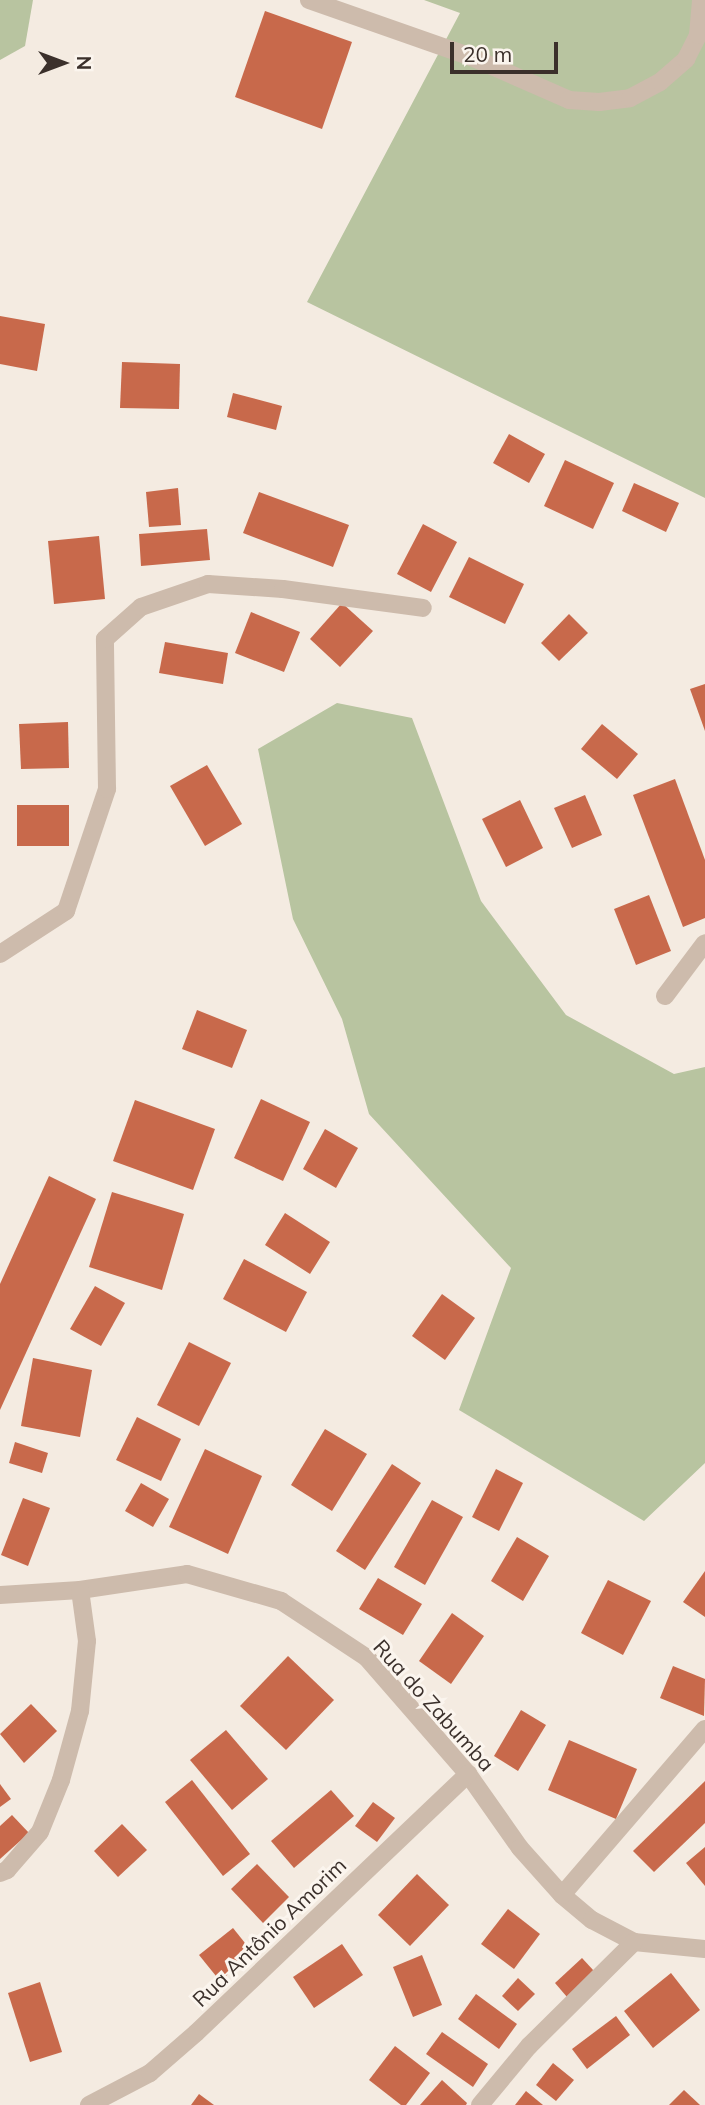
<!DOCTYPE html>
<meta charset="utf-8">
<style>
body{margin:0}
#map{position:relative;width:705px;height:2105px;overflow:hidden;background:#f4ebe1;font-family:Mulish,sans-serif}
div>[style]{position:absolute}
.green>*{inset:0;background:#b8c4a0}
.building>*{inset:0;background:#c8694b}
.minor>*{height:18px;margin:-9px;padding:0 9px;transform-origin:9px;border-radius:9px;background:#cdbbac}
span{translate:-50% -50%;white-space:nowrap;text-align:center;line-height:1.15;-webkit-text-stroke:6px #fbf5ee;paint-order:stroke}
.street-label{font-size:21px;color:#3b302b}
.north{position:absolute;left:28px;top:28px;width:70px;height:70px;-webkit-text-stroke:5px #fbf5ee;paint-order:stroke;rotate:90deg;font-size:19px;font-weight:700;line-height:28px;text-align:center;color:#3b302b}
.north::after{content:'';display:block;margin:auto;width:24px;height:32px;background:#3b302b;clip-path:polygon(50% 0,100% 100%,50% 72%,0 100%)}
.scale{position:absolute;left:450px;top:42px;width:108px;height:32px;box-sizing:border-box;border:4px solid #3b302b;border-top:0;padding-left:9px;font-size:21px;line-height:24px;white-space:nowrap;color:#3b302b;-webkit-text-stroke:5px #fbf5ee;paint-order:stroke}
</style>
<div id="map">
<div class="green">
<div style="clip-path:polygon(0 0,33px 0,25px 46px,0 60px)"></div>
<div style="clip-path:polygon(424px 0,705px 0,705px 498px,307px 302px,460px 13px)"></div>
<div style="clip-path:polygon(337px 703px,412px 718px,481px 901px,566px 1015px,674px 1074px,705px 1067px,705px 1463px,644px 1521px,459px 1410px,511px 1268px,369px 1114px,342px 1019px,293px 919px,258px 749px)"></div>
</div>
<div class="building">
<div style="clip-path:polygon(265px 11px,352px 42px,322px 129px,235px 97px)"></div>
<div style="clip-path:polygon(0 316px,45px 324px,37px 371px,0 364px)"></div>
<div style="clip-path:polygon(122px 362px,180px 364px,179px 409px,120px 408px)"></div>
<div style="clip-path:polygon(233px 393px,282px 406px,276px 430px,227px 417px)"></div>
<div style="clip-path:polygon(509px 434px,545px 454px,529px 483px,493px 463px)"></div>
<div style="clip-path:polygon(565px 460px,614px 483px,593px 529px,544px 506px)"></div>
<div style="clip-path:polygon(634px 483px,679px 503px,666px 532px,622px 511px)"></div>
<div style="clip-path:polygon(178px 488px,181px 525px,149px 527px,146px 492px)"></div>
<div style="clip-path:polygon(259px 492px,349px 525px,333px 567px,243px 533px)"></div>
<div style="clip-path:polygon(423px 524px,457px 542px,431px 592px,397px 574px)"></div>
<div style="clip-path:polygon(207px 529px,210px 560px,141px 566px,139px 534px)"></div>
<div style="clip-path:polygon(99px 536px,105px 599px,54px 604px,48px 541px)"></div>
<div style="clip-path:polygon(469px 557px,524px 584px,505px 624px,449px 597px)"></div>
<div style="clip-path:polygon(342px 603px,373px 631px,340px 667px,310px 639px)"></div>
<div style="clip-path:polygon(251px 612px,300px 632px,284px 672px,235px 653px)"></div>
<div style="clip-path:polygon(569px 614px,588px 633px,559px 661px,541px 643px)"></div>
<div style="clip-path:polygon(165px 642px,228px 653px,223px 684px,159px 673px)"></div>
<div style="clip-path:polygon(705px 684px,705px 731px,690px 689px)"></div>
<div style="clip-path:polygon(68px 722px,69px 768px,21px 769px,19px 724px)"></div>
<div style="clip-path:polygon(602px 724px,638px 754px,617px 779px,581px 749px)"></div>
<div style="clip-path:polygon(207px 765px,242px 824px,205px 846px,170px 786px)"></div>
<div style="clip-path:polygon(675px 779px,705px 860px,705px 918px,683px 927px,633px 795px)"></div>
<div style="clip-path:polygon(585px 795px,602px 835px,572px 848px,554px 808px)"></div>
<div style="clip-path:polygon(520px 800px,543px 848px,506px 867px,482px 819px)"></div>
<div style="clip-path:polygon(17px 805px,69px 805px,69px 846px,17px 846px)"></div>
<div style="clip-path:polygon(649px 895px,671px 951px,636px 965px,614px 909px)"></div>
<div style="clip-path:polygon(197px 1010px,247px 1030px,232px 1068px,182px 1049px)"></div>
<div style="clip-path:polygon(261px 1099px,310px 1122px,283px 1181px,234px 1158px)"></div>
<div style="clip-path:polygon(135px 1100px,215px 1129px,193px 1190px,113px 1161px)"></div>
<div style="clip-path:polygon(325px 1129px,358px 1148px,336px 1188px,303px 1169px)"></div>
<div style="clip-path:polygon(49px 1176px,96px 1199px,0 1410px,0 1284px)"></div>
<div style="clip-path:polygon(112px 1192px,184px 1214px,162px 1290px,89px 1267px)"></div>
<div style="clip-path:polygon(285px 1213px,330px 1242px,310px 1274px,265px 1245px)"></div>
<div style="clip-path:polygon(244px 1259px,307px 1292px,286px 1332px,223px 1299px)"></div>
<div style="clip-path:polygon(95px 1286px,125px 1303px,101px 1346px,70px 1329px)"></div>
<div style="clip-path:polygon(442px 1294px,475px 1318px,445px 1360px,412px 1336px)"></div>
<div style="clip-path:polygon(189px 1342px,231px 1363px,199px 1426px,157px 1405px)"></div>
<div style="clip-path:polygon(33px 1358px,92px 1370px,80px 1437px,21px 1426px)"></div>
<div style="clip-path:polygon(137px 1417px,181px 1439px,161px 1481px,116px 1460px)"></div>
<div style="clip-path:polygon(325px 1429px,367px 1454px,332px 1511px,291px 1485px)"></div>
<div style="clip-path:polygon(15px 1442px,48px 1453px,42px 1473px,9px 1463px)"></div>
<div style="clip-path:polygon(205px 1449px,262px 1476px,228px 1554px,169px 1527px)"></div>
<div style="clip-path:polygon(392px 1464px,421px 1483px,365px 1570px,336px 1551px)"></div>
<div style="clip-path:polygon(496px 1469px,523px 1483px,499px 1531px,472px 1517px)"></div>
<div style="clip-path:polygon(141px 1483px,169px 1499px,153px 1527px,125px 1511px)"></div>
<div style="clip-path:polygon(23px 1498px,50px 1508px,28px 1566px,1px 1555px)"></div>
<div style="clip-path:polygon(432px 1500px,463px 1517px,425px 1585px,394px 1567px)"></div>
<div style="clip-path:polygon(517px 1537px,549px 1556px,523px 1601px,491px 1581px)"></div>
<div style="clip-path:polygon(705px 1571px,705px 1617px,683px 1602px)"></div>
<div style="clip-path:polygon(378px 1578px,422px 1604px,403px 1635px,359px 1609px)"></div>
<div style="clip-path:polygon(608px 1580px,651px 1601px,623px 1655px,581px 1633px)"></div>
<div style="clip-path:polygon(452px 1613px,484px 1636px,451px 1684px,419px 1661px)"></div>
<div style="clip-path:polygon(288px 1656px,334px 1700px,286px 1750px,240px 1706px)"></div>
<div style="clip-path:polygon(673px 1666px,705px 1679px,704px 1716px,660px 1698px)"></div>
<div style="clip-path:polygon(31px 1704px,57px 1731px,24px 1763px,0 1734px)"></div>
<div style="clip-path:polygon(521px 1710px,546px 1725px,518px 1771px,494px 1756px)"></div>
<div style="clip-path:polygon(226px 1730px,268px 1779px,232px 1810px,190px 1760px)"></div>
<div style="clip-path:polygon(569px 1740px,637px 1769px,616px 1819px,548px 1790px)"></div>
<div style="clip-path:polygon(192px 1780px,250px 1854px,223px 1876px,165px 1802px)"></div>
<div style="clip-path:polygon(705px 1781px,705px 1823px,654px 1872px,633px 1851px)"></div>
<div style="clip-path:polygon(0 1784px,11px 1799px,0 1807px)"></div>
<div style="clip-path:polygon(331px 1790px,354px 1816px,294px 1868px,271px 1841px)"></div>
<div style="clip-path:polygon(373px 1802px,395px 1818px,377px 1842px,355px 1826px)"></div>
<div style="clip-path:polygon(12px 1815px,29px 1833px,0 1859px,0 1826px)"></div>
<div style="clip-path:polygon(122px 1824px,147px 1850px,118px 1877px,94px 1851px)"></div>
<div style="clip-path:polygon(705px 1847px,705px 1886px,686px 1863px)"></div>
<div style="clip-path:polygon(257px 1864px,289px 1897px,263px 1923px,231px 1889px)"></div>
<div style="clip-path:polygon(417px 1874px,449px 1905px,410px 1946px,378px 1915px)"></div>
<div style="clip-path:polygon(508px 1909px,540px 1934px,514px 1969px,481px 1944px)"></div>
<div style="clip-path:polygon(233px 1928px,253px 1953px,220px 1981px,199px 1955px)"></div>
<div style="clip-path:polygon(342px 1944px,363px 1975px,314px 2008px,293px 1977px)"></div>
<div style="clip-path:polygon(422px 1955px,442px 2005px,413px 2017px,393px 1967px)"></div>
<div style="clip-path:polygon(582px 1958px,594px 1971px,567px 1997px,555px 1983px)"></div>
<div style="clip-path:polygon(671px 1973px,700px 2010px,653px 2048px,624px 2011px)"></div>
<div style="clip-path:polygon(518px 1978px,535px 1994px,518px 2011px,502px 1996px)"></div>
<div style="clip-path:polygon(40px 1982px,62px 2052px,30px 2062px,8px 1993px)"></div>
<div style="clip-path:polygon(476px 1994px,517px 2024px,499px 2049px,458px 2019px)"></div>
<div style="clip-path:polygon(616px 2016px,630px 2035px,587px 2069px,572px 2049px)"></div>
<div style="clip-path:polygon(442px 2032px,488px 2064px,473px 2087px,426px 2054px)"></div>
<div style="clip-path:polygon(395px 2046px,430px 2073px,406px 2105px,401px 2105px,369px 2080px)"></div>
<div style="clip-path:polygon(553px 2063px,574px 2080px,556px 2101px,536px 2085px)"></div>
<div style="clip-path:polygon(442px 2080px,467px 2103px,466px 2105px,420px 2105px)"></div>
<div style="clip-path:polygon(684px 2090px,700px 2105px,669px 2105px)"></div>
<div style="clip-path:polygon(526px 2091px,543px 2105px,515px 2105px)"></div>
<div style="clip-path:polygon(199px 2094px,214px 2105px,191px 2105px)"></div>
</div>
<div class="minor">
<div style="left:309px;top:0;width:170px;rotate:19.3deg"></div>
<div style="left:469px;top:56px;width:109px;rotate:23.7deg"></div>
<div style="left:569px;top:100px;width:30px;rotate:4deg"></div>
<div style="left:599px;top:102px;width:31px;rotate:-7deg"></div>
<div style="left:630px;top:98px;width:34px;rotate:-28deg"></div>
<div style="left:660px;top:82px;width:35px;rotate:-41deg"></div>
<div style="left:686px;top:59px;width:27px;rotate:-63deg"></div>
<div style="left:698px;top:35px;width:35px;rotate:-85deg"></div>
<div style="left:0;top:954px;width:79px;rotate:-33.1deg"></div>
<div style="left:66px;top:911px;width:129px;rotate:-71.4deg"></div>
<div style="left:107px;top:789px;width:150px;rotate:-90.8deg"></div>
<div style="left:105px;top:639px;width:48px;rotate:-41.6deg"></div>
<div style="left:141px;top:607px;width:71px;rotate:-18.9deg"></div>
<div style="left:208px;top:584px;width:75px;rotate:3.8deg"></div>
<div style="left:283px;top:589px;width:141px;rotate:7.7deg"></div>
<div style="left:665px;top:996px;width:66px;rotate:-53deg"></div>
<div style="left:0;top:1595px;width:80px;rotate:-3.6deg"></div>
<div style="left:80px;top:1590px;width:108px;rotate:-8.5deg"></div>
<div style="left:187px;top:1574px;width:98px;rotate:16deg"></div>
<div style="left:281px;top:1601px;width:103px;rotate:33.5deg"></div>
<div style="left:367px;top:1658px;width:154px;rotate:49deg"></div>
<div style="left:468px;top:1774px;width:90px;rotate:54.9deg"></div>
<div style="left:520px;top:1848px;width:63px;rotate:48.2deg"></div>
<div style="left:562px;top:1895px;width:39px;rotate:40deg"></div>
<div style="left:592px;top:1920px;width:47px;rotate:27.6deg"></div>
<div style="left:634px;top:1942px;width:71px;rotate:5.6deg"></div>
<div style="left:0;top:1873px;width:8px;rotate:-23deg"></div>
<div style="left:7px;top:1870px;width:50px;rotate:-49deg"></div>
<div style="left:40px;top:1832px;width:56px;rotate:-68deg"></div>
<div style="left:61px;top:1780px;width:72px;rotate:-74.6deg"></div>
<div style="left:80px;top:1711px;width:70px;rotate:-84.3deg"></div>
<div style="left:87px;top:1641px;width:51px;rotate:-97.8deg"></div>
<div style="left:562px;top:1895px;width:219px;rotate:-49.3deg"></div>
<div style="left:89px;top:2105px;width:69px;rotate:-27.7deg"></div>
<div style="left:150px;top:2073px;width:61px;rotate:-41deg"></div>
<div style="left:196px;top:2033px;width:376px;rotate:-43.6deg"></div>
<div style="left:480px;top:2105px;width:77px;rotate:-50.3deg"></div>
<div style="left:529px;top:2046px;width:148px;rotate:-44.7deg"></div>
</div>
<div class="street-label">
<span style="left:434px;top:1705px;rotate:48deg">Rua do Zabumba</span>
<span style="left:269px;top:1932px;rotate:-44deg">Rua Antônio Amorim</span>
</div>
<div class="north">N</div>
<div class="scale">20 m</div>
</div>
